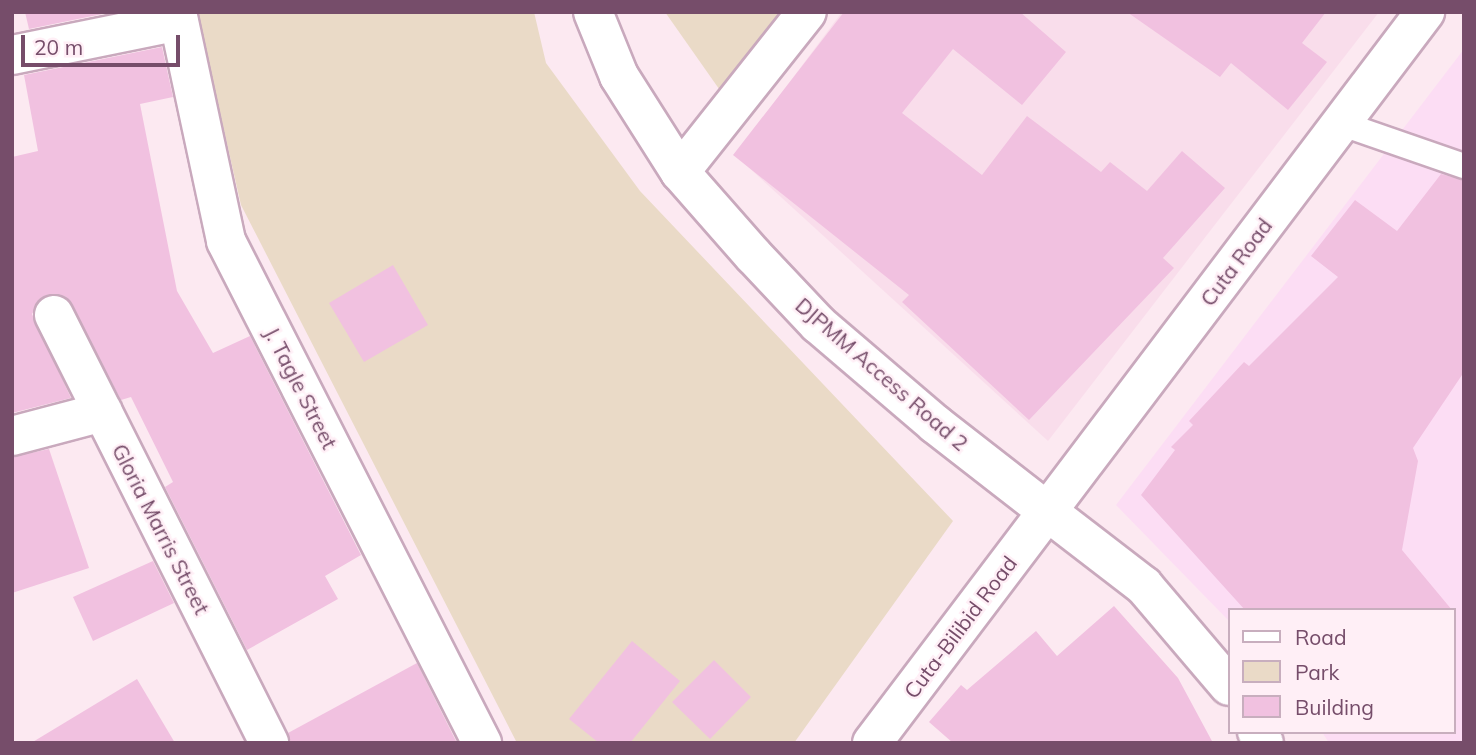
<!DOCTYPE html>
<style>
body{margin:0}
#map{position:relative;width:1476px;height:755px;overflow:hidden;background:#fce9f1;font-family:Mulish,sans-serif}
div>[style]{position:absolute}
.residential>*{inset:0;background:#f9ddeb}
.commercial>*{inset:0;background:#fcddf4}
.green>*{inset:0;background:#eadac7}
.building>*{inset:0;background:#f1c1e0}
.roads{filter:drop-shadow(2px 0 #c9a9bd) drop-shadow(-2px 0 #c9a9bd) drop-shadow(0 2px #c9a9bd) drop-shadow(0 -2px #c9a9bd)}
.service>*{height:24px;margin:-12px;padding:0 12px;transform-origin:12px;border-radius:12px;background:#fff}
.minor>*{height:38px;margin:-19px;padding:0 19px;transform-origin:19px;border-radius:19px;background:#fff}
.tertiary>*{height:38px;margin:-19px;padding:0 19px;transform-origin:19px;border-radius:19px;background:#fff}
span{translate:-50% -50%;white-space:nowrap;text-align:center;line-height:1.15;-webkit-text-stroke:5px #ffeff6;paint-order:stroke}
.street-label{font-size:21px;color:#764d6a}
.frame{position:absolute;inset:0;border:14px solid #764d6a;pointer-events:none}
.legend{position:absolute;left:1228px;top:608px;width:228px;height:126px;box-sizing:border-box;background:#ffeff6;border:2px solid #c8aebe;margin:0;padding:9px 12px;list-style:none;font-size:21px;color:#764d6a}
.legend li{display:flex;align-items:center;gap:14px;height:35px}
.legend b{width:35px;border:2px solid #c8aebe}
.scale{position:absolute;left:21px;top:35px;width:159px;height:32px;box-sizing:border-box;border:4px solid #764d6a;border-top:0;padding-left:9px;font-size:21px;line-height:24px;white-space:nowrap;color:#764d6a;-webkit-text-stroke:5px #ffeff6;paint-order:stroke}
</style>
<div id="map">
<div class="residential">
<div style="clip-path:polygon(842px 12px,1379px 12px,1048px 441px,735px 155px)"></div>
</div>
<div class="commercial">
<div style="clip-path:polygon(1464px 49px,1464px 743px,1329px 743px,1322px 732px,1453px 732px,1453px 610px,1229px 610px,1229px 621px,1116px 505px)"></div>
</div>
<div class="green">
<div style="clip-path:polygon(197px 12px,534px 12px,546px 63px,640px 191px,953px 521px,794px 743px,517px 743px,241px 205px)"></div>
<div style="clip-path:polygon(665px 12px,792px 12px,724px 96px)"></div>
</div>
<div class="building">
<div style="clip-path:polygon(25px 12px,112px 12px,29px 29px)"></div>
<div style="clip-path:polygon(844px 12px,1020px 12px,1066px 52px,1022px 105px,953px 49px,902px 113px,982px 175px,1027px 116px,1101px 172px,1110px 162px,1147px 191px,1182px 151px,1225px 188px,1163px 258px,1174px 268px,1029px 420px,902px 302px,909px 295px,733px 155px)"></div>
<div style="clip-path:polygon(1127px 12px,1326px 12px,1302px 43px,1327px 62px,1288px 110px,1231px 63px,1220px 77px)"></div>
<div style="clip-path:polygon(162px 47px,173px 97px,140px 104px,177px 291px,213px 353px,250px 336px,361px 555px,325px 576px,338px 599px,247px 650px,165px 487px,173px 482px,131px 397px,121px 400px,65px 296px,44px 296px,32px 314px,71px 398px,12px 413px,12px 157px,38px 151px,24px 75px)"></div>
<div style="clip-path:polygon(1441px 174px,1464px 180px,1464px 372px,1413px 448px,1418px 461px,1402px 550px,1452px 610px,1245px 610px,1141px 495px,1175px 450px,1171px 447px,1193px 425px,1189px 421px,1244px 362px,1249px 366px,1338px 277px,1311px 256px,1355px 200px,1397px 231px)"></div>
<div style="clip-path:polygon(393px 265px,428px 325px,364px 362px,329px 303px)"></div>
<div style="clip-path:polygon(49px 449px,89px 568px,12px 593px,12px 457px)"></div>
<div style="clip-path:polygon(153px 561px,174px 603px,93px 641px,73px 597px)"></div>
<div style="clip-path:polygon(1114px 606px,1178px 678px,1213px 743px,953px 743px,929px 722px,961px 685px,967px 690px,1036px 631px,1057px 656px)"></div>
<div style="clip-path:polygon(632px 641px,680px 681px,630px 743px,599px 743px,569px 719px)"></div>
<div style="clip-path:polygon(714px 660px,751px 697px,710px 739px,672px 702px)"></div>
<div style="clip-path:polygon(417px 663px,457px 743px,291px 743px,288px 733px)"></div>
<div style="clip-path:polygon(137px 679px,175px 743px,31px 743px)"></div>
</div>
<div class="roads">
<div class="service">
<div style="left:1340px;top:123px;width:131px;rotate:19.1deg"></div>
</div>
<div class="minor">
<div style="left:177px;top:12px;width:234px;rotate:77.9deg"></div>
<div style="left:226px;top:241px;width:564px;rotate:62.98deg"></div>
<div style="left:12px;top:55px;width:170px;rotate:-11.5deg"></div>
<div style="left:680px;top:172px;width:204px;rotate:-51.6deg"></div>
<div style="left:54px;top:315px;width:479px;rotate:63.3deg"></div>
<div style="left:12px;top:436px;width:94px;rotate:-14.8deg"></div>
<div style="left:1048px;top:512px;width:121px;rotate:37.6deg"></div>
<div style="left:1144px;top:586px;width:131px;rotate:49.6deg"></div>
<div style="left:1257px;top:732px;width:13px;rotate:58deg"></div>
</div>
<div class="tertiary">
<div style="left:593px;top:12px;width:69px;rotate:67.9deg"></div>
<div style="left:619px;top:76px;width:114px;rotate:57.6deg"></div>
<div style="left:680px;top:172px;width:111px;rotate:48.7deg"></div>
<div style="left:753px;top:255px;width:95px;rotate:46.7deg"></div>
<div style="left:818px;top:324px;width:154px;rotate:40.5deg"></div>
<div style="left:935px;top:424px;width:143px;rotate:37.9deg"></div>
<div style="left:872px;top:743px;width:917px;rotate:-52.89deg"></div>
</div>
</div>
<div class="street-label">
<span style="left:1236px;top:262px;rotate:-53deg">Cuta Road</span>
<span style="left:882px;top:374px;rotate:41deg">DJPMM Access Road 2</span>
<span style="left:301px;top:388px;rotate:63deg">J. Tagle Street</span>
<span style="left:161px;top:529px;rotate:63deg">Gloria Marris Street</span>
<span style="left:960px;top:627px;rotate:-53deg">Cuta-Bilibid Road</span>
</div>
<div class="frame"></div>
<ul class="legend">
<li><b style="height:9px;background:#fff"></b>Road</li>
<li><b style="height:19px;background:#eadac7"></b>Park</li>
<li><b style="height:19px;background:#f1c1e0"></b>Building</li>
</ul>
<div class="scale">20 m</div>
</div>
